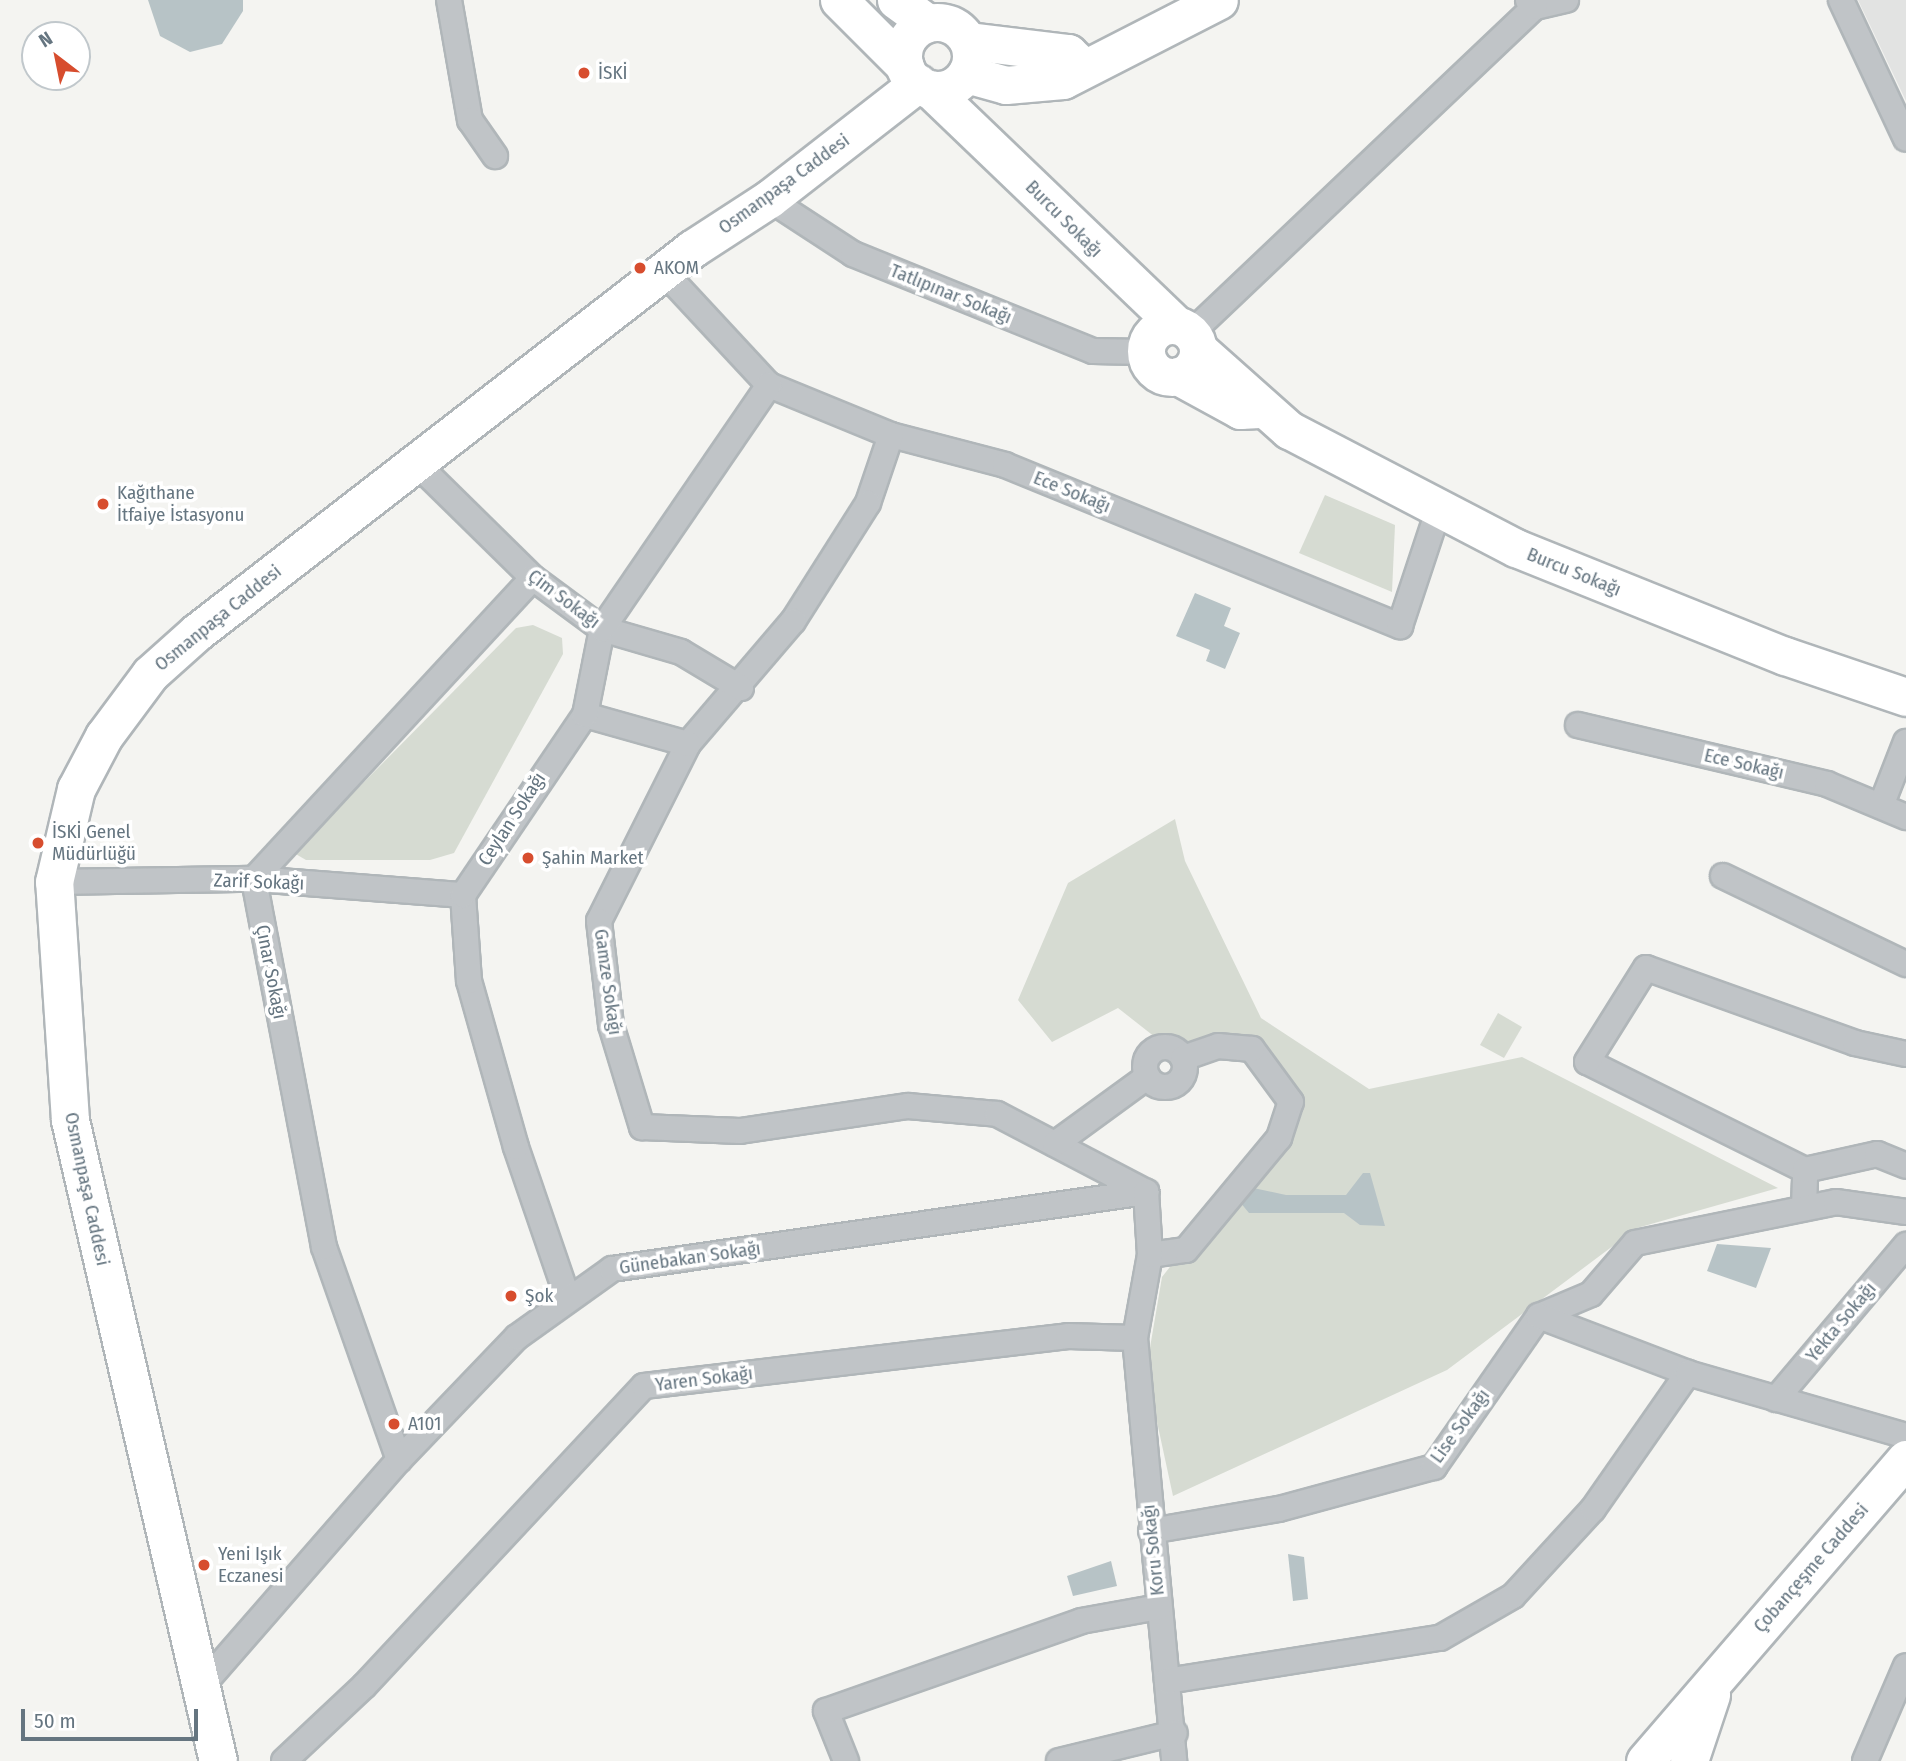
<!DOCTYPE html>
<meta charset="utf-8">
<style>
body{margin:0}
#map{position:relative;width:1906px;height:1761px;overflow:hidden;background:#f4f4f1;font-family:"Fira Sans Condensed",sans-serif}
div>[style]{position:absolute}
.built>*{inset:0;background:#e2e3e2}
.green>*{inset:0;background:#d6dbd2}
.water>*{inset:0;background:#b7c3c6}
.roads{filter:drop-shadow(2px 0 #b0b6b9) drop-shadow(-2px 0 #b0b6b9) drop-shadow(0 2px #b0b6b9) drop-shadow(0 -2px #b0b6b9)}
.street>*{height:24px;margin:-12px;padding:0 12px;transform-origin:12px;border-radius:12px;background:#c0c4c7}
.street>.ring{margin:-12px;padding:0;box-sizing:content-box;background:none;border:24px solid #c0c4c7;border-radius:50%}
.secondary>*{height:37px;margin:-18.5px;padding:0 18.5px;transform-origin:18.5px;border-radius:18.5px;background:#fff}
.secondary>.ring{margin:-18.5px;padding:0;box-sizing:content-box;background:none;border:37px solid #fff;border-radius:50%}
.dots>*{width:19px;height:19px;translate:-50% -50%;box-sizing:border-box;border:4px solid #fff;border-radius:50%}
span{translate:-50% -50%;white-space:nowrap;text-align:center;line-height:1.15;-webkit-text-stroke:7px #fff;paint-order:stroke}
.poi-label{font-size:19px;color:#657580}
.left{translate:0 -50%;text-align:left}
.street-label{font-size:19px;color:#657580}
.north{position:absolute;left:21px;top:21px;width:70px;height:70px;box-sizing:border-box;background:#fff;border:2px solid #c1c8cc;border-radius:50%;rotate:328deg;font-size:19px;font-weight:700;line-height:28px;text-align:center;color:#657580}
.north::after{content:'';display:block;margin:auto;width:24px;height:32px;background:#d74d2e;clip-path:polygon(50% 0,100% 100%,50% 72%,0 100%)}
.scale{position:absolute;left:21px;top:1709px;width:177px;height:32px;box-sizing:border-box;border:4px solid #657580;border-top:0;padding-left:9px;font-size:21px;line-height:24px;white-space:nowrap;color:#657580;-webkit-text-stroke:5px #fff;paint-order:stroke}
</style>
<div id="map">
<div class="built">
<div style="clip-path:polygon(1858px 0,1906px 0,1906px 101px)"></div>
</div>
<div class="green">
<div style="clip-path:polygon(1325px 495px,1395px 525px,1392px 592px,1299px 553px)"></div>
<div style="clip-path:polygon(533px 625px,562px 638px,563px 654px,454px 853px,430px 860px,306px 860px,294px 853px,516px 628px)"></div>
<div style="clip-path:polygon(1175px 819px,1185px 861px,1261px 1018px,1369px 1089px,1522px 1057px,1778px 1188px,1637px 1228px,1447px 1370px,1173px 1496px,1146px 1371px,1162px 1277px,1299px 1103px,1263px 1048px,1187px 1051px,1160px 1041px,1118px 1008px,1052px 1042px,1018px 1000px,1068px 883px)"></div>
<div style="clip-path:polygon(1498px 1013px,1522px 1027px,1504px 1058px,1480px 1045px)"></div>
</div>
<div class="water">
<div style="clip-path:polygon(148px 0,243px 0,243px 11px,222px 44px,190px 52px,160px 36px)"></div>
<div style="clip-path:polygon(1195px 593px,1231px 608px,1224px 626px,1240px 633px,1225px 669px,1206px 661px,1210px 650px,1176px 636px)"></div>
<div style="clip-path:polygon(1363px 1173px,1370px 1173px,1385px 1226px,1360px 1225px,1344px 1213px,1249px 1213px,1235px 1196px,1244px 1186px,1286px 1195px,1346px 1195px)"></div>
<div style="clip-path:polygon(1717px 1244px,1771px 1248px,1756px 1288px,1707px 1271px)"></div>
<div style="clip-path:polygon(1288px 1554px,1304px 1557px,1308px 1599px,1293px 1601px)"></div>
<div style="clip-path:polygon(1111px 1561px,1117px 1586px,1073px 1596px,1067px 1576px)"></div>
</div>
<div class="roads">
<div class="street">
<div style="left:449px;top:0;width:122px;rotate:80.1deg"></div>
<div style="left:470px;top:120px;width:44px;rotate:55.2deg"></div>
<div style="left:1841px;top:0;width:153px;rotate:64.9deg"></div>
<div style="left:1535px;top:7px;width:32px;rotate:-13deg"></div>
<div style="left:769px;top:199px;width:100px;rotate:33.2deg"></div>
<div style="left:853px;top:254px;width:259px;rotate:22deg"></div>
<div style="left:1093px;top:351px;width:52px;rotate:1.1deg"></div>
<div style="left:663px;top:271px;width:156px;rotate:47.1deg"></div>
<div style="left:769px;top:385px;width:132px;rotate:22.3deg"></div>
<div style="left:891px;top:435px;width:118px;rotate:14.7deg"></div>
<div style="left:1005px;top:465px;width:427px;rotate:22.2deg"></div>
<div style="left:1400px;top:626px;width:124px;rotate:-71.7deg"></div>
<div style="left:1191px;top:333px;width:474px;rotate:-43.5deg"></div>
<div style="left:1535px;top:7px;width:10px;rotate:-135deg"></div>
<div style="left:891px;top:435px;width:72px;rotate:108.7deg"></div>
<div style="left:868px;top:503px;width:140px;rotate:122.4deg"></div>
<div style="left:793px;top:621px;width:162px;rotate:130.5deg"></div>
<div style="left:688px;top:744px;width:198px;rotate:116.7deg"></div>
<div style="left:599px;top:921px;width:105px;rotate:83.4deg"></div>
<div style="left:611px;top:1025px;width:107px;rotate:73.1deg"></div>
<div style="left:642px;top:1127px;width:98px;rotate:2.3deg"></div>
<div style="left:740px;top:1131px;width:170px;rotate:-8.5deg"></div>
<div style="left:908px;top:1106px;width:89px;rotate:5.1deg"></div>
<div style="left:997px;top:1114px;width:168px;rotate:27.6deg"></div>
<div style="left:418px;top:465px;width:161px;rotate:44.5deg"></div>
<div style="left:533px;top:578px;width:86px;rotate:36.5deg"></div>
<div style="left:602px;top:629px;width:82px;rotate:16.2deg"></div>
<div style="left:681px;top:652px;width:70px;rotate:31deg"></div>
<div style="left:585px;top:715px;width:107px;rotate:15.7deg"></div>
<div style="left:1578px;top:725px;width:256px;rotate:13.3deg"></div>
<div style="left:1827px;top:784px;width:86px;rotate:22.7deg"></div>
<div style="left:1881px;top:806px;width:69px;rotate:-68.7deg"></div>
<div style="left:1723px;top:876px;width:203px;rotate:25.7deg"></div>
<div style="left:54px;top:882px;width:200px;rotate:-0.9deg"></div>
<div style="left:254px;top:879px;width:210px;rotate:4.4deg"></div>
<div class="ring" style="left:1145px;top:1047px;width:16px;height:16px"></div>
<div style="left:1055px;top:1144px;width:114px;rotate:-36.1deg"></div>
<div style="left:1805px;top:1170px;width:243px;rotate:-153.6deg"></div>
<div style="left:1587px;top:1062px;width:111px;rotate:-57.9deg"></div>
<div style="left:1646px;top:968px;width:222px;rotate:19.7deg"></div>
<div style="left:1855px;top:1043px;width:52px;rotate:12.2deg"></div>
<div style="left:1804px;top:1207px;width:37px;rotate:-88deg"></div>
<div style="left:1805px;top:1170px;width:74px;rotate:-12.5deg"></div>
<div style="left:1877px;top:1154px;width:31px;rotate:22deg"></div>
<div style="left:1150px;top:1255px;width:36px;rotate:-8deg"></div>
<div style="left:1186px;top:1250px;width:146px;rotate:-50.3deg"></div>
<div style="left:1279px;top:1138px;width:38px;rotate:-72deg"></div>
<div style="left:1291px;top:1102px;width:66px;rotate:-126.3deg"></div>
<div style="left:1252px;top:1049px;width:34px;rotate:-175deg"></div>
<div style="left:1218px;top:1046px;width:37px;rotate:161deg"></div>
<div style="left:568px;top:1299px;width:161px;rotate:-108.9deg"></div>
<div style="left:516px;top:1147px;width:173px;rotate:-105.8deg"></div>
<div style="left:469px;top:981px;width:86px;rotate:-94deg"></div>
<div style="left:463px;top:895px;width:217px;rotate:-55.9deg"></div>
<div style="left:585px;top:715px;width:88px;rotate:-78.8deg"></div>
<div style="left:602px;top:629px;width:296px;rotate:-55.6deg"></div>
<div style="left:1539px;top:1316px;width:56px;rotate:-22.9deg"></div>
<div style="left:1591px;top:1294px;width:67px;rotate:-49.2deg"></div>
<div style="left:1635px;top:1243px;width:205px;rotate:-11.5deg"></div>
<div style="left:1836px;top:1202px;width:71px;rotate:8.1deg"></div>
<div style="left:1135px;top:1338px;width:425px;rotate:84.7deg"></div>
<div style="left:1776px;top:1399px;width:202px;rotate:-49.8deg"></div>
<div style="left:399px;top:1460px;width:226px;rotate:-109.4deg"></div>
<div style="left:324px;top:1247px;width:375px;rotate:-100.8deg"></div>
<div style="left:254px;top:879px;width:410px;rotate:-47.2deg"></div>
<div style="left:1151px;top:1531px;width:130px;rotate:-9.8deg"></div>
<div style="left:1279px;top:1509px;width:161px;rotate:-15.2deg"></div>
<div style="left:1434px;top:1467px;width:184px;rotate:-55.2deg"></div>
<div style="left:1539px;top:1316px;width:160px;rotate:20.9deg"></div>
<div style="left:1167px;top:1681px;width:276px;rotate:-9deg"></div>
<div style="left:1440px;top:1638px;width:84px;rotate:-29.9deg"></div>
<div style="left:1513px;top:1596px;width:118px;rotate:-47.4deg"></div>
<div style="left:1593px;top:1509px;width:166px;rotate:-55.1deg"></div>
<div style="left:1688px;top:1373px;width:227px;rotate:16.1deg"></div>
<div style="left:199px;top:1689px;width:304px;rotate:-48.9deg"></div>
<div style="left:399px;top:1460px;width:170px;rotate:-46.2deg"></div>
<div style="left:517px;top:1337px;width:117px;rotate:-35.6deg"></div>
<div style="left:612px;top:1269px;width:540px;rotate:-8.21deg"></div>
<div style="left:284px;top:1761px;width:110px;rotate:-43.2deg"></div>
<div style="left:364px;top:1686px;width:410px;rotate:-47deg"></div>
<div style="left:644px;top:1386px;width:427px;rotate:-6.7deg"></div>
<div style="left:1068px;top:1336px;width:67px;rotate:1.7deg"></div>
<div style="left:1135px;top:1338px;width:84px;rotate:-79.8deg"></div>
<div style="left:1150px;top:1255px;width:63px;rotate:-93.6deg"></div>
<div style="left:846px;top:1761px;width:54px;rotate:-111.8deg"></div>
<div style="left:826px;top:1711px;width:270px;rotate:-19.4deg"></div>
<div style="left:1081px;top:1621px;width:79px;rotate:-10.2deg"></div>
<div style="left:1059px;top:1761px;width:119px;rotate:-13.6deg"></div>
<div style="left:1865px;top:1761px;width:103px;rotate:-66.7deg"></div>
</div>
<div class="secondary">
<div style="left:839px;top:0;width:93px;rotate:45deg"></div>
<div style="left:896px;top:0;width:39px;rotate:36deg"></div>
<div class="ring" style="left:903px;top:22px;width:31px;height:31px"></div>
<div style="left:969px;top:41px;width:100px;rotate:6.9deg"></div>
<div style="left:1068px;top:53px;width:19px;rotate:43deg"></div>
<div style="left:966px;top:74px;width:41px;rotate:15.4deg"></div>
<div style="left:1006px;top:85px;width:57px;rotate:-5deg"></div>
<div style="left:1063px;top:80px;width:175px;rotate:-27.1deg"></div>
<div style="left:930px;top:89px;width:339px;rotate:43.8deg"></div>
<div class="ring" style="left:1146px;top:325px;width:15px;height:15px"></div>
<div style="left:1198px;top:349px;width:122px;rotate:41.7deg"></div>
<div style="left:1289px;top:430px;width:256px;rotate:27.5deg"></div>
<div style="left:1516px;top:548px;width:290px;rotate:21.9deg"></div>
<div style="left:1785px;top:656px;width:128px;rotate:18.7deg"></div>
<div style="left:1178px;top:376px;width:71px;rotate:28.7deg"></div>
<div style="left:1240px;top:410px;width:19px;rotate:-3deg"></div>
<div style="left:218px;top:1761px;width:658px;rotate:-103deg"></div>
<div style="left:70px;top:1120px;width:239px;rotate:-93.8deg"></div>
<div style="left:54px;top:882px;width:96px;rotate:-76.7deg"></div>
<div style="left:76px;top:789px;width:60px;rotate:-62.2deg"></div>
<div style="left:104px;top:736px;width:77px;rotate:-53.4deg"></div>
<div style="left:150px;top:674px;width:63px;rotate:-41.8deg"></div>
<div style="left:197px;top:632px;width:626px;rotate:-37.73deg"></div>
<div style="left:692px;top:249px;width:92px;rotate:-33deg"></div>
<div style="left:769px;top:199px;width:189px;rotate:-37.9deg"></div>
<div style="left:1645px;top:1761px;width:399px;rotate:-49.2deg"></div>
<div style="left:1689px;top:1761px;width:70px;rotate:-71.6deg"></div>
</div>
</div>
<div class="dots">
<div style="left:584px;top:73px;background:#d74d2e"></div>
<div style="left:640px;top:268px;background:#d74d2e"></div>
<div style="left:103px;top:504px;background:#d74d2e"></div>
<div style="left:38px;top:843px;background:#d74d2e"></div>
<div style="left:528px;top:858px;background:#d74d2e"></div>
<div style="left:511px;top:1296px;background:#d74d2e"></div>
<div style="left:394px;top:1424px;background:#d74d2e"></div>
<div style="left:204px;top:1565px;background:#d74d2e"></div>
</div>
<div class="poi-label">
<span class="left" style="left:598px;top:73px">İSKİ</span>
<span class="left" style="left:654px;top:268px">AKOM</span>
<span class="left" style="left:117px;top:504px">Kağıthane<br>İtfaiye İstasyonu</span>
<span class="left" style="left:52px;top:843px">İSKİ Genel<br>Müdürlüğü</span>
<span class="left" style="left:542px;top:858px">Şahin Market</span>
<span class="left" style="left:525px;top:1296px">Şok</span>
<span class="left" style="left:408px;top:1424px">A101</span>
<span class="left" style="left:218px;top:1565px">Yeni Işık<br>Eczanesi</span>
</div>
<div class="street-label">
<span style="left:784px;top:184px;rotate:-36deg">Osmanpaşa Caddesi</span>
<span style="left:1064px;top:219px;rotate:45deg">Burcu Sokağı</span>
<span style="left:951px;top:294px;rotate:22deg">Tatlıpınar Sokağı</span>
<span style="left:1072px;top:492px;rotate:22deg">Ece Sokağı</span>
<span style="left:1574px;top:572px;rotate:22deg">Burcu Sokağı</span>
<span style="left:564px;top:599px;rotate:37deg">Çim Sokağı</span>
<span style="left:218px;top:618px;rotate:-39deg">Osmanpaşa Caddesi</span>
<span style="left:1744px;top:764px;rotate:13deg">Ece Sokağı</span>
<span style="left:512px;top:819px;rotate:-57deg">Ceylan Sokağı</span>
<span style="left:259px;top:882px;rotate:2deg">Zarif Sokağı</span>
<span style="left:271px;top:972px;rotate:79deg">Çınar Sokağı</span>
<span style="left:608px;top:982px;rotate:82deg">Gamze Sokağı</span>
<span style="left:87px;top:1189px;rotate:78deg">Osmanpaşa Caddesi</span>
<span style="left:690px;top:1258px;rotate:-8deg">Günebakan Sokağı</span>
<span style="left:1841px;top:1322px;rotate:-50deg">Yekta Sokağı</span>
<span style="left:704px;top:1379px;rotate:-7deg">Yaren Sokağı</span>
<span style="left:1460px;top:1426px;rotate:-54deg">Lise Sokağı</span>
<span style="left:1153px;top:1550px;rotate:-96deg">Koru Sokağı</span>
<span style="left:1811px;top:1568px;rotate:-49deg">Çobançeşme Caddesi</span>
</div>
<div class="north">N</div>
<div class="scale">50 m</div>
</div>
